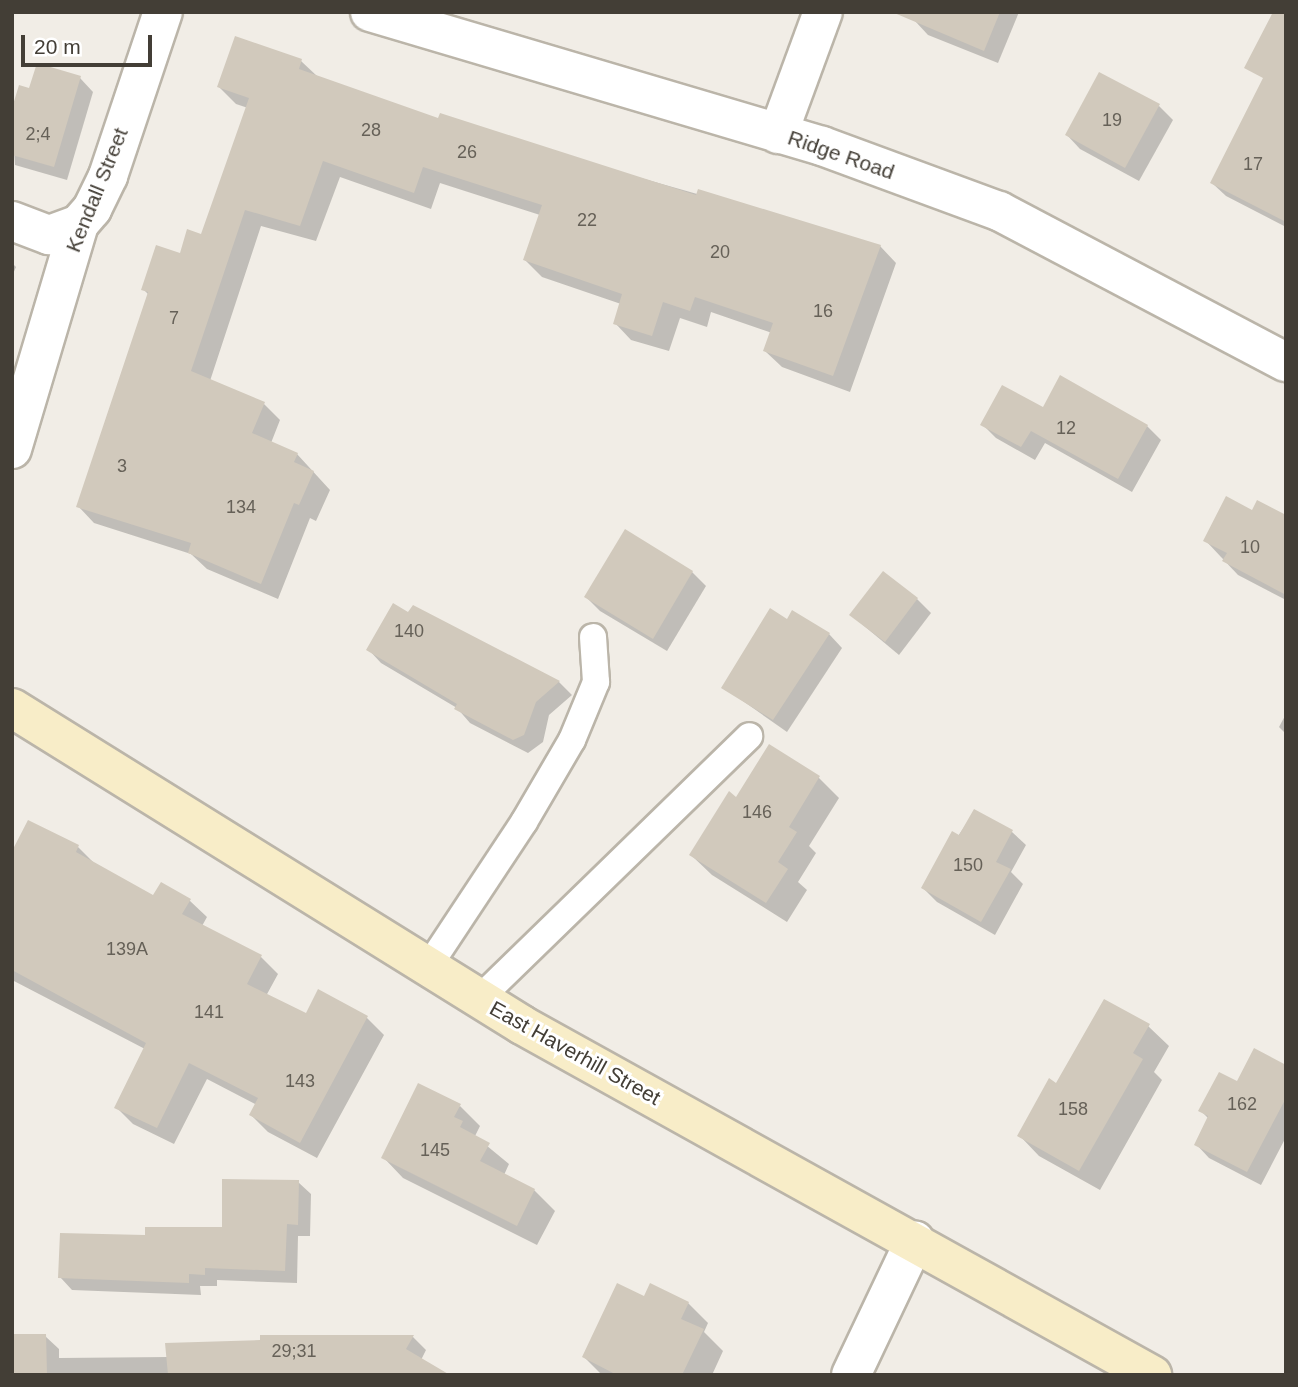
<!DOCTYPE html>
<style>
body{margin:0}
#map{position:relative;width:1298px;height:1387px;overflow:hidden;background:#f1ede6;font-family:Helvetica,sans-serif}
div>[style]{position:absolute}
.shadow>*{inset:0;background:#0003}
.building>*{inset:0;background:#d1c9bc}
.roads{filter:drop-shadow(2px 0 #bbb5a9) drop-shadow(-2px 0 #bbb5a9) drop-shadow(0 2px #bbb5a9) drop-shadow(0 -2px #bbb5a9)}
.lane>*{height:26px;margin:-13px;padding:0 13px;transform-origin:13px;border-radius:13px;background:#fff}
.street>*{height:38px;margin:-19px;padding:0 19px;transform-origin:19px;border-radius:19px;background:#fff}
.secondary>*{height:38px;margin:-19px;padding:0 19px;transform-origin:19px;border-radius:19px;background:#f8edc8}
span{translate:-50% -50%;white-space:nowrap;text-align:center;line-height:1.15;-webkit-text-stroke:6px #fff;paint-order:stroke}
.number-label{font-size:18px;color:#666158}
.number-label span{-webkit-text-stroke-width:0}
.street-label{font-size:21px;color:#433e36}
.frame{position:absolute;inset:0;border:14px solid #433e36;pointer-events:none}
.scale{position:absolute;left:21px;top:35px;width:131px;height:32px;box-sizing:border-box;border:4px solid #433e36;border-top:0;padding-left:9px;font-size:21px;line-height:24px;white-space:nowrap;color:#433e36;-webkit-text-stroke:5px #fff;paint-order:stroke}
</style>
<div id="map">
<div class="shadow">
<div style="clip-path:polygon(918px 12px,1019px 12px,998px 63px,928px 35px,915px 21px)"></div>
<div style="clip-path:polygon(301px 61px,318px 77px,440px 121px,880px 246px,896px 263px,850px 392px,782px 367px,765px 351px,772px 333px,711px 312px,707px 327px,680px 318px,669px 351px,631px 340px,615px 323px,621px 304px,542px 277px,525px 260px,540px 215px,440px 183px,431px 209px,340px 177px,316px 241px,261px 226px,210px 381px,264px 404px,280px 420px,271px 443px,297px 454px,330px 490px,316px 521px,310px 518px,278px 599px,207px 569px,191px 554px,94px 523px,78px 506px,149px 295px,143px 289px,202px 236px,248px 108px,236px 104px,219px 87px)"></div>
<div style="clip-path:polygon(80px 78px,93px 92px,67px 180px,15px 165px,12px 115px)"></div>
<div style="clip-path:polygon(1159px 106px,1173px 120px,1139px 181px,1080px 149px,1067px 135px)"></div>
<div style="clip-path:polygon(1286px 136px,1286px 227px,1226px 196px,1212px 183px)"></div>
<div style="clip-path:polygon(12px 263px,16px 267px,12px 276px)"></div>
<div style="clip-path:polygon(1044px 409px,1147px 426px,1161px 440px,1132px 492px,1045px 443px,1035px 460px,996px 438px,982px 424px)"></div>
<div style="clip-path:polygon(1253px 512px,1286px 517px,1286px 600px,1238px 575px,1205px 540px)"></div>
<div style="clip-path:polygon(625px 532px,692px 572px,706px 586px,667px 651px,600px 611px,586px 597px)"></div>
<div style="clip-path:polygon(917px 599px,931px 613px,899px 655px,851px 615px)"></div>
<div style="clip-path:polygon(414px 607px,559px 682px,572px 695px,549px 715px,543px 742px,528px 753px,470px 723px,457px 708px,381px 663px,368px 649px)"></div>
<div style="clip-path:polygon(787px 621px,829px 634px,842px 648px,787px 732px,723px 687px)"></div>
<div style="clip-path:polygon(1286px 714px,1286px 734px,1279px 727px)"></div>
<div style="clip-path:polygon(770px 747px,819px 778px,839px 798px,809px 846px,816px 853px,798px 882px,807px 890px,787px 922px,712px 875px,691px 855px,737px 799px)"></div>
<div style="clip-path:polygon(975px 811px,1012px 832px,1026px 845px,1011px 872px,1023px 884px,995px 935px,937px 902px,923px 888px)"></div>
<div style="clip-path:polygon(29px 822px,78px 847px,96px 865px,154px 897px,189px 900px,207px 917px,202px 926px,261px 957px,278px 974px,266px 996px,306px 1015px,367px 1018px,384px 1035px,317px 1158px,268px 1132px,251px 1115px,257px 1105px,207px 1079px,174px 1144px,133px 1124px,116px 1107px,145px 1049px,12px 980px,12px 855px)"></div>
<div style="clip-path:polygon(1148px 1026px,1169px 1046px,1154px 1072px,1162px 1080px,1100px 1190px,1039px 1156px,1019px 1135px,1057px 1085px)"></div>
<div style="clip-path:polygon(1286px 1067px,1286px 1137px,1261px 1185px,1209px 1158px,1196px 1144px,1209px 1119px,1200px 1110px,1237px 1083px)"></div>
<div style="clip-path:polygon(460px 1106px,480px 1126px,475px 1136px,509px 1164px,504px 1175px,534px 1190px,555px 1211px,537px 1245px,403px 1178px,383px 1157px)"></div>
<div style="clip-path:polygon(298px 1182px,311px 1194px,310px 1236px,298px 1236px,297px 1283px,217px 1280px,217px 1286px,200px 1286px,201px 1295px,72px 1290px,60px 1277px,147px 1237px,223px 1229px)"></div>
<div style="clip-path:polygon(645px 1298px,688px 1303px,708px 1323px,704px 1332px,723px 1351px,712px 1375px,602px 1375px,584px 1357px)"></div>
<div style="clip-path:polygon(45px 1336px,59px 1349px,59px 1358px,168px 1357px,413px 1337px,426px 1350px,421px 1360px,447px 1375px,12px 1375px)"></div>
</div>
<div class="building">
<div style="clip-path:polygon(892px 12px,1000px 12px,984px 51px)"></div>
<div style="clip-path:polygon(1273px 12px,1286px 12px,1286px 222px,1210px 183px,1263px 78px,1244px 68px)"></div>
<div style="clip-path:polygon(235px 36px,302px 59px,299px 69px,438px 118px,440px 113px,696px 195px,698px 189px,881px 245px,833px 376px,763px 351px,773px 323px,695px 297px,690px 311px,663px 302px,652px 336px,613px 324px,622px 294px,523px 260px,542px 205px,423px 167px,414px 193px,323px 161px,300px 226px,245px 210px,191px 371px,265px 402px,252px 433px,298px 453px,294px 462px,314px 471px,299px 505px,294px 503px,261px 584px,188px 553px,191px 543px,76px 507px,148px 292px,141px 290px,156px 245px,180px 253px,187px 229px,201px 234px,249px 98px,217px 87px)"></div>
<div style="clip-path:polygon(37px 63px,81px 76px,54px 167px,12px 155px,12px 108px,19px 85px,29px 88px)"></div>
<div style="clip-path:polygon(1099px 72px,1160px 104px,1125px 168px,1065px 135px)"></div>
<div style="clip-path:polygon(1060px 375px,1148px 425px,1118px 479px,1031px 431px,1021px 447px,980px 425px,1002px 385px,1043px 407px)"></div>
<div style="clip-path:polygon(1226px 496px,1252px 510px,1257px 500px,1286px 515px,1286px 595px,1222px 561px,1227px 553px,1203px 541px)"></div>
<div style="clip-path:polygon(625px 529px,693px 571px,653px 639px,584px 597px)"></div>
<div style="clip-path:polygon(883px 571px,918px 598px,885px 642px,849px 615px)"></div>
<div style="clip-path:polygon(393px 603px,408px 612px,413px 605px,560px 681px,536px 702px,524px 735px,513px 740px,454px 709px,457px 704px,366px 650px)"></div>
<div style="clip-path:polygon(770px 608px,787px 619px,792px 610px,830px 633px,773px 720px,721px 688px)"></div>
<div style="clip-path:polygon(769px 744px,820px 776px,789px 827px,797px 832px,778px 862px,788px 869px,766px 903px,689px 855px,729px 791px,736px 797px)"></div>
<div style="clip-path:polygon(974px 809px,1013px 830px,996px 862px,1011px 869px,981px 922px,921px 888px,952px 831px,959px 835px)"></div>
<div style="clip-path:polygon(28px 820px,79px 845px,76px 852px,153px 895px,161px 882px,191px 899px,182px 914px,262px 955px,247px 984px,306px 1013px,318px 989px,368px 1016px,300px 1143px,249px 1115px,258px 1098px,189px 1063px,157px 1128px,114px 1108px,146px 1043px,12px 970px,12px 851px)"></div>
<div style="clip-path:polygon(1104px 999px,1150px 1024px,1133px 1053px,1143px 1059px,1079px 1171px,1017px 1136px,1049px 1078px,1056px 1083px)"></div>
<div style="clip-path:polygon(1254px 1048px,1286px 1065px,1286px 1098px,1247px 1172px,1194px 1145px,1208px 1116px,1198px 1111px,1219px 1072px,1237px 1081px)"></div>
<div style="clip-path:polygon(418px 1083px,461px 1104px,454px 1117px,463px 1121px,460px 1127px,490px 1143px,480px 1161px,535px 1189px,517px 1226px,381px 1158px)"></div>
<div style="clip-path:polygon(222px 1179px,299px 1180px,298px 1225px,287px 1224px,285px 1271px,205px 1268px,205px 1275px,189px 1274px,189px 1283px,58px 1278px,60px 1233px,145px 1235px,145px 1227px,222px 1227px)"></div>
<div style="clip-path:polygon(617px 1283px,644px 1296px,650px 1283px,689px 1302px,681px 1319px,704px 1329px,682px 1375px,617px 1375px,582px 1357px)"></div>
<div style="clip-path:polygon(12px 1334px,46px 1334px,47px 1375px,12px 1375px)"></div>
<div style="clip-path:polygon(260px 1335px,414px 1335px,406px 1349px,450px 1375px,168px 1375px,165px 1343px,260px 1340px)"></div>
</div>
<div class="roads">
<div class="lane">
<div style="left:428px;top:967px;width:174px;rotate:-56.5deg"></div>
<div style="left:524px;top:822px;width:95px;rotate:-59.7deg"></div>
<div style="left:572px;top:740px;width:63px;rotate:-67.5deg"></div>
<div style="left:596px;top:682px;width:45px;rotate:-93.8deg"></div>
<div style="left:479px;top:999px;width:377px;rotate:-44.2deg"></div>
</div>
<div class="street">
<div style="left:370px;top:12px;width:471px;rotate:16.5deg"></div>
<div style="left:822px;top:146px;width:189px;rotate:20.2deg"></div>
<div style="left:999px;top:211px;width:324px;rotate:27.8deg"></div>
<div style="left:778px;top:134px;width:130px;rotate:-69.8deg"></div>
<div style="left:12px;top:221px;width:40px;rotate:21deg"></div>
<div style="left:49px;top:235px;width:32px;rotate:-20deg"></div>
<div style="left:12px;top:449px;width:235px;rotate:-73.4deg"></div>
<div style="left:79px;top:224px;width:20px;rotate:-49deg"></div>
<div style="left:92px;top:209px;width:37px;rotate:-64deg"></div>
<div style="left:108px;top:176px;width:173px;rotate:-71.5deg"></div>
<div style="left:851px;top:1375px;width:149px;rotate:-64.6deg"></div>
</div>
<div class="secondary">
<div style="left:12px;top:708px;width:600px;rotate:31.86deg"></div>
<div style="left:522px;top:1025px;width:721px;rotate:29.05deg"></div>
</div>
</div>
<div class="number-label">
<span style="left:1112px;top:120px">19</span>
<span style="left:371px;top:130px">28</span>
<span style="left:38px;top:134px">2;4</span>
<span style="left:467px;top:152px">26</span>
<span style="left:1253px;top:164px">17</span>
<span style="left:587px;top:220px">22</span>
<span style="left:720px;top:252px">20</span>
<span style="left:823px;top:311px">16</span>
<span style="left:174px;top:318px">7</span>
<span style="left:1066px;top:428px">12</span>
<span style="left:122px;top:466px">3</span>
<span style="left:241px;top:507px">134</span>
<span style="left:1250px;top:547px">10</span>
<span style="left:409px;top:631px">140</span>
<span style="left:757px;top:812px">146</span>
<span style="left:968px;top:865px">150</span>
<span style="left:127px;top:949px">139A</span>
<span style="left:209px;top:1012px">141</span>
<span style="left:300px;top:1081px">143</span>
<span style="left:1242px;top:1104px">162</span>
<span style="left:1073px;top:1109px">158</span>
<span style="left:435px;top:1150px">145</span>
<span style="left:294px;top:1351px">29;31</span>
</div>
<div class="street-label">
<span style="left:841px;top:155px;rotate:19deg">Ridge Road</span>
<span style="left:97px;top:190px;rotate:-68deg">Kendall Street</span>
<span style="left:575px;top:1053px;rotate:29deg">East Haverhill Street</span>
</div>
<div class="frame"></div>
<div class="scale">20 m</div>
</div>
